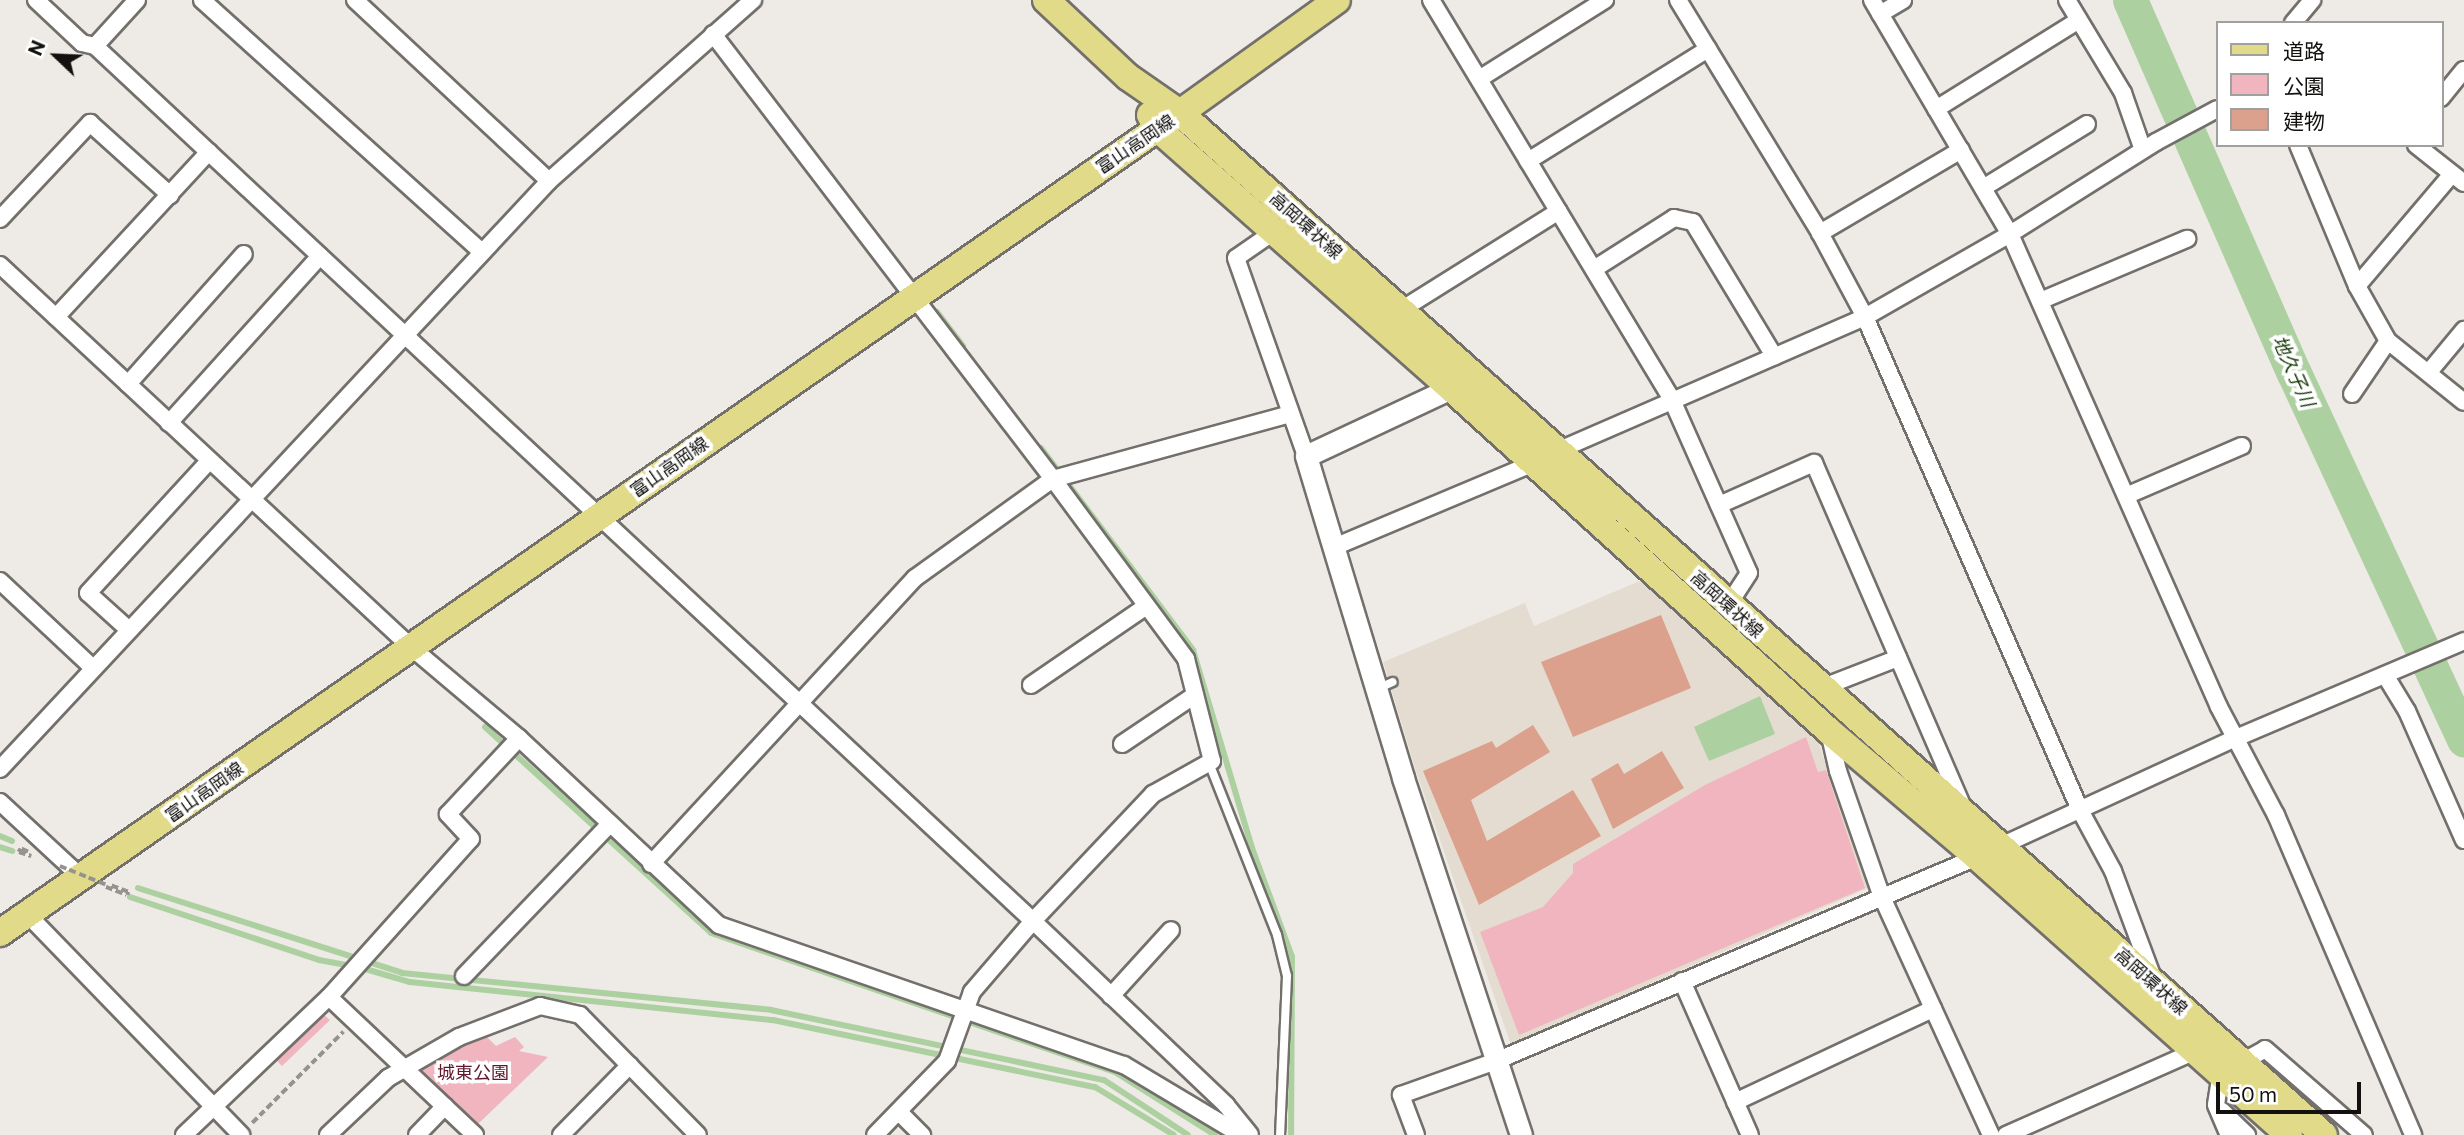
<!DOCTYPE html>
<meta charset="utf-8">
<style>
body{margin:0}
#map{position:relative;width:2464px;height:1135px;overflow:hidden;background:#eeeae5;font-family:Commissioner,"Noto Sans JP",sans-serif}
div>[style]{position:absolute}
.built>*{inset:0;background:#e5dcd1}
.green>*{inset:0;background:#f0b5be}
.water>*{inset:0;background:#add0a1}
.stream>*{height:6px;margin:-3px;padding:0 3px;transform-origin:3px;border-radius:3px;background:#add0a1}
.river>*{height:35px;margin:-17.5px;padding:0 17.5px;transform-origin:17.5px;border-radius:17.5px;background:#add0a1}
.building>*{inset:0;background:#dba18c}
.path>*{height:3.5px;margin-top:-1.75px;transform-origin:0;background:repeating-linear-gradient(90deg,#95938f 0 7px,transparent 0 10.5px)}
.roads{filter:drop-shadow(2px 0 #73706c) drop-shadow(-2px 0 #73706c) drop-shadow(0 2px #73706c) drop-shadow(0 -2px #73706c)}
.service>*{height:8px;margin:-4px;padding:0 4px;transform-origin:4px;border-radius:4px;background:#fff}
.minor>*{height:16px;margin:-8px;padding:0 8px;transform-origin:8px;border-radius:8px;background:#fff}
.tertiary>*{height:21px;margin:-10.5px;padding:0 10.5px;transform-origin:10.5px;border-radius:10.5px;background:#fff}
.primary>*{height:26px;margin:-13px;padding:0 13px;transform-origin:13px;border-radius:13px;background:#e1db89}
.path-bridge>*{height:3.5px;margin-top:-1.75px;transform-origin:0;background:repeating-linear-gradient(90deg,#95938f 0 7px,transparent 0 10.5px)}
span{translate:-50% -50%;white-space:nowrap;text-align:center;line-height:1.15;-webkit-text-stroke:7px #fff;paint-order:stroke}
.street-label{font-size:18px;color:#12110f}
.park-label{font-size:18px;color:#61172c}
.water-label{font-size:19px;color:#153706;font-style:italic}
.legend{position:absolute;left:2216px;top:21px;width:228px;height:126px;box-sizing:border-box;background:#fff;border:2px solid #a0a09f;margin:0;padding:9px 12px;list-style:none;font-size:21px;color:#12110f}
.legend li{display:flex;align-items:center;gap:14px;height:35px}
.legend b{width:35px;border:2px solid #a0a09f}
.north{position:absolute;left:21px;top:21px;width:70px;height:70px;-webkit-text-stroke:5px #fff;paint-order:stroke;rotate:293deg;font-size:19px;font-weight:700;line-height:28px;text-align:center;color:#12110f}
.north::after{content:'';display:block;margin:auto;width:24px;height:32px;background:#12110f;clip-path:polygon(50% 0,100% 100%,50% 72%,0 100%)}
.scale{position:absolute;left:2216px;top:1082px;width:145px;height:32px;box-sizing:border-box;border:4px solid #12110f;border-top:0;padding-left:9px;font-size:21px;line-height:24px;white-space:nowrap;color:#12110f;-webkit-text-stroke:5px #fff;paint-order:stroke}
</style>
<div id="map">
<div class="built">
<div style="clip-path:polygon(1642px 580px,1812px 724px,1868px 888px,1511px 1045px,1416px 771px,1383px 662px,1525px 603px,1534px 626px)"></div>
</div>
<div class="green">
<div style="clip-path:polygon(1806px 737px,1818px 772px,1826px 770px,1865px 888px,1519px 1035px,1480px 932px,1543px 907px,1573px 873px,1573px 864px,1705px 785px)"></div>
<div style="clip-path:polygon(310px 1003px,330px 1020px,282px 1066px,264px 1048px)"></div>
<div style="clip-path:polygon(472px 1022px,496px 1046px,515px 1037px,524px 1047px,519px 1051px,548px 1057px,478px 1124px,409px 1060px)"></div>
</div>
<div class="water">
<div style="clip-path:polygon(1760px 696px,1775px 734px,1709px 761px,1694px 727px)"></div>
</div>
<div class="stream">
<div style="left:937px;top:312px;width:43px;rotate:52.6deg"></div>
<div style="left:1041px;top:448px;width:253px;rotate:53deg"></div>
<div style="left:1193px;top:650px;width:207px;rotate:73.4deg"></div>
<div style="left:1252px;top:848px;width:116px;rotate:69.8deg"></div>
<div style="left:1292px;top:957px;width:178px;rotate:90.3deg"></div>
<div style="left:485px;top:727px;width:306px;rotate:42.3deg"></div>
<div style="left:711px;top:933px;width:427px;rotate:19deg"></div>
<div style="left:1115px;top:1072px;width:118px;rotate:32.2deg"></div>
<div style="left:0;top:836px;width:13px;rotate:23deg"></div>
<div style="left:0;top:847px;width:13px;rotate:18deg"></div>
<div style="left:138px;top:888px;width:277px;rotate:17.8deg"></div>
<div style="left:402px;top:973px;width:371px;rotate:5.7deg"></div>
<div style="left:771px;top:1010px;width:340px;rotate:11.9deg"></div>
<div style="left:1104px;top:1080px;width:100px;rotate:33.2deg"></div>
<div style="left:130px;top:897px;width:199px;rotate:18.4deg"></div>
<div style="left:319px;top:960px;width:44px;rotate:10.5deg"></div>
<div style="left:362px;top:968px;width:50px;rotate:16.3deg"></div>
<div style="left:410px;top:982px;width:365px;rotate:6deg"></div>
<div style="left:773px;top:1020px;width:329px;rotate:11.8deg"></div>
<div style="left:1095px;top:1087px;width:92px;rotate:31.3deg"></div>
</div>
<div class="river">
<div style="left:2130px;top:0;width:407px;rotate:66.3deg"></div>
<div style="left:2294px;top:373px;width:404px;rotate:65.1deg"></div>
</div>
<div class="building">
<div style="clip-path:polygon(1661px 615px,1691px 688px,1573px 737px,1541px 662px)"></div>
<div style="clip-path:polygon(1533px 725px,1550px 752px,1471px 800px,1487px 841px,1573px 790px,1601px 836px,1479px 905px,1423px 771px,1492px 741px,1496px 748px)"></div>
<div style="clip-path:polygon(1662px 751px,1684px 788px,1613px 829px,1591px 779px,1618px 763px,1624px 774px)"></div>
</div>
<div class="path">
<div style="left:28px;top:852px;width:8px;rotate:-157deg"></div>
<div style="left:21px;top:849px;width:4px;rotate:124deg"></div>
<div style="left:19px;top:852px;width:13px;rotate:18deg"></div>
<div style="left:106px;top:887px;width:22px;rotate:21deg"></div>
<div style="left:127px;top:895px;width:3px;rotate:-72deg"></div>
<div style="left:128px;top:892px;width:20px;rotate:-160deg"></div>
<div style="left:252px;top:1123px;width:129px;rotate:-45deg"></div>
</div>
<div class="roads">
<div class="service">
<div style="left:1377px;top:689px;width:17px;rotate:-24deg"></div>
<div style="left:1209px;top:763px;width:185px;rotate:68.4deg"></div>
<div style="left:1277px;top:935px;width:42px;rotate:76.3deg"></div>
<div style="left:1287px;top:976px;width:159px;rotate:92.5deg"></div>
</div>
<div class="minor">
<div style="left:36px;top:0;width:63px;rotate:43.1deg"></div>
<div style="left:82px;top:43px;width:13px;rotate:13deg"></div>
<div style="left:137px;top:0;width:62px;rotate:132.4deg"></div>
<div style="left:95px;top:46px;width:1283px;rotate:43.01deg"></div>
<div style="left:1033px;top:921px;width:267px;rotate:43.6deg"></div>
<div style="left:1226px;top:1105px;width:38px;rotate:51deg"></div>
<div style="left:202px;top:0;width:377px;rotate:42deg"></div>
<div style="left:355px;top:0;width:265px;rotate:43deg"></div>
<div style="left:1431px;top:0;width:467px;rotate:58.9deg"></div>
<div style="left:1672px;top:400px;width:189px;rotate:66deg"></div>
<div style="left:1749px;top:573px;width:38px;rotate:123deg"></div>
<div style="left:1678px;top:0;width:273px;rotate:58.6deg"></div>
<div style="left:1872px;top:0;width:272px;rotate:59.5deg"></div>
<div style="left:2010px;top:234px;width:517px;rotate:66.16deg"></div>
<div style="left:2219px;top:707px;width:122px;rotate:62.2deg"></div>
<div style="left:2276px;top:815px;width:348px;rotate:66.8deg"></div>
<div style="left:2067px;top:0;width:109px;rotate:58.9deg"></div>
<div style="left:2123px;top:93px;width:60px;rotate:70.7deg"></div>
<div style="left:1880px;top:14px;width:27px;rotate:-31deg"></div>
<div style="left:2293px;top:23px;width:30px;rotate:-50deg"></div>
<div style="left:713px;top:34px;width:560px;rotate:52.62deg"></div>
<div style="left:1053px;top:479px;width:224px;rotate:53.5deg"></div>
<div style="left:1186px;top:659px;width:105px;rotate:75.7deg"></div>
<div style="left:1212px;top:761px;width:68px;rotate:150.8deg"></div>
<div style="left:1153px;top:794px;width:175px;rotate:133.4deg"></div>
<div style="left:1033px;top:921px;width:94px;rotate:130.7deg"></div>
<div style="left:972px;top:992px;width:73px;rotate:109.9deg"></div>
<div style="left:947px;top:1061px;width:103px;rotate:134.2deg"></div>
<div style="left:1479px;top:79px;width:149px;rotate:-32.1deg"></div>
<div style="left:2441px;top:98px;width:36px;rotate:-51deg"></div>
<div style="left:1936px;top:109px;width:168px;rotate:-31.9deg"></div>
<div style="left:2298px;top:145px;width:153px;rotate:67.3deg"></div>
<div style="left:2357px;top:286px;width:63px;rotate:60.6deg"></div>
<div style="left:2388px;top:341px;width:97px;rotate:38.8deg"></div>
<div style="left:2416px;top:145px;width:61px;rotate:38.4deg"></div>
<div style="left:1961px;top:150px;width:164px;rotate:149.5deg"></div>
<div style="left:1820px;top:233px;width:95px;rotate:61.8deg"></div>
<div style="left:1865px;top:317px;width:540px;rotate:66.43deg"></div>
<div style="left:2081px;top:812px;width:67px;rotate:61.5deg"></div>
<div style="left:2113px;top:871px;width:114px;rotate:69.5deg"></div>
<div style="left:1528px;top:161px;width:212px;rotate:-31.9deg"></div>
<div style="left:1983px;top:188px;width:122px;rotate:-31.6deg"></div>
<div style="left:0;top:219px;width:132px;rotate:-46.8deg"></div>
<div style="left:90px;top:123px;width:108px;rotate:42deg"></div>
<div style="left:1275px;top:231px;width:47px;rotate:145.3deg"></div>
<div style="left:1236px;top:258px;width:210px;rotate:70.5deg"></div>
<div style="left:0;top:265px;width:563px;rotate:42.91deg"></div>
<div style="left:412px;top:648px;width:140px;rotate:40.1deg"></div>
<div style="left:519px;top:738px;width:274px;rotate:43.1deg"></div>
<div style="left:719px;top:925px;width:429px;rotate:19.1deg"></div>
<div style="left:1124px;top:1065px;width:136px;rotate:30.9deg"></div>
<div style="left:1594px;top:269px;width:95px;rotate:-32.5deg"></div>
<div style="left:1674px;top:218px;width:19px;rotate:12deg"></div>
<div style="left:1693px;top:222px;width:157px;rotate:58.8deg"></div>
<div style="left:2357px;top:286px;width:147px;rotate:-49.7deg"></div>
<div style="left:2040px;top:301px;width:160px;rotate:-22.9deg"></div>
<div style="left:1401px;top:310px;width:186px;rotate:-32.1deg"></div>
<div style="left:56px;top:317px;width:225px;rotate:-47.2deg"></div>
<div style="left:2429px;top:372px;width:55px;rotate:-50.2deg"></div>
<div style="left:128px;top:384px;width:174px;rotate:-48.3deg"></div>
<div style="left:2352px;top:394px;width:64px;rotate:-55.8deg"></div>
<div style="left:169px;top:423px;width:225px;rotate:-47.9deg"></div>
<div style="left:1557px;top:451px;width:336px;rotate:-23.5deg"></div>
<div style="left:1865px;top:317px;width:167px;rotate:-29.8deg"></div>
<div style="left:2010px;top:234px;width:173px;rotate:-32.2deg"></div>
<div style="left:2156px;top:142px;width:69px;rotate:-28.4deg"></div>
<div style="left:2128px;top:495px;width:124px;rotate:-23.3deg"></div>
<div style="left:1719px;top:505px;width:104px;rotate:-23.9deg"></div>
<div style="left:1814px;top:463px;width:373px;rotate:66.6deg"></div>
<div style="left:1334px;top:547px;width:217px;rotate:-22.8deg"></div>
<div style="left:0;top:581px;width:127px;rotate:43.1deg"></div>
<div style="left:129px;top:630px;width:55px;rotate:-137.9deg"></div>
<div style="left:88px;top:593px;width:180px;rotate:-47.5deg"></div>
<div style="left:2385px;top:675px;width:42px;rotate:58.6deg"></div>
<div style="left:2407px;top:711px;width:141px;rotate:66.2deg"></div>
<div style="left:1031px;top:685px;width:138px;rotate:-34.4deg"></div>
<div style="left:1821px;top:688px;width:83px;rotate:-21.3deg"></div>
<div style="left:1829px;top:732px;width:40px;rotate:77deg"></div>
<div style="left:1838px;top:771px;width:133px;rotate:70.8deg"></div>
<div style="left:1882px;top:897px;width:262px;rotate:65.4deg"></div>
<div style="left:1122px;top:744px;width:88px;rotate:-33.9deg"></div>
<div style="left:0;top:769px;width:804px;rotate:-46.96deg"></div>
<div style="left:549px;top:181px;width:273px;rotate:-41.6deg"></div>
<div style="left:0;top:802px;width:112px;rotate:42.8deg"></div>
<div style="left:651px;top:864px;width:389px;rotate:-47.3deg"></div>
<div style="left:915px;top:578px;width:170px;rotate:-35.7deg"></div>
<div style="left:1053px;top:479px;width:246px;rotate:-15.3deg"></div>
<div style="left:27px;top:914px;width:308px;rotate:45.9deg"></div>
<div style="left:464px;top:976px;width:211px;rotate:-46.2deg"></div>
<div style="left:1682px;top:981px;width:168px;rotate:66.2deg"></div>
<div style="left:1111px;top:996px;width:89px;rotate:-47.7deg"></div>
<div style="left:329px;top:997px;width:201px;rotate:43.4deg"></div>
<div style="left:2242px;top:1062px;width:26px;rotate:-29deg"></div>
<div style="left:2265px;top:1049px;width:131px;rotate:41deg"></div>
<div style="left:2221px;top:1073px;width:32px;rotate:99deg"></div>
<div style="left:2216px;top:1105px;width:33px;rotate:67deg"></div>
<div style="left:1735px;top:1102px;width:219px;rotate:-25.2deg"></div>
<div style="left:2222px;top:1111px;width:35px;rotate:44deg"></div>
<div style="left:899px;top:1112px;width:33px;rotate:45deg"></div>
<div style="left:184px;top:1135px;width:200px;rotate:-43.6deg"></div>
<div style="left:329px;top:997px;width:212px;rotate:-48.1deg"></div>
<div style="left:471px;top:839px;width:34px;rotate:-133deg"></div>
<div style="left:448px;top:814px;width:104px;rotate:-46.9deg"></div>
<div style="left:328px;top:1135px;width:83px;rotate:-43.5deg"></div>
<div style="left:388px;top:1078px;width:82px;rotate:-30deg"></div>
<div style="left:459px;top:1037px;width:87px;rotate:-20.9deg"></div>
<div style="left:540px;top:1006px;width:41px;rotate:12.7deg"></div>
<div style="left:580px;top:1015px;width:168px;rotate:45.5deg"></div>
<div style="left:417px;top:1135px;width:40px;rotate:-46deg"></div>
<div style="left:561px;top:1135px;width:98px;rotate:-45.4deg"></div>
<div style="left:1416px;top:1135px;width:43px;rotate:-110.6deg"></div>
<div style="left:1401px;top:1095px;width:101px;rotate:-19.7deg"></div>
<div style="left:1496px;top:1061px;width:522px;rotate:-22.98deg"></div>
<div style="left:1977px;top:857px;width:285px;rotate:-24.7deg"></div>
<div style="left:2236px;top:738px;width:248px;rotate:-23deg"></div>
<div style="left:2006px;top:1135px;width:208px;rotate:-23.9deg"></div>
</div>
<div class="tertiary">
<div style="left:1458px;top:378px;width:12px;rotate:125deg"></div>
<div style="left:1451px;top:388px;width:160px;rotate:154.9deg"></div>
<div style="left:1306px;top:456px;width:336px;rotate:73.2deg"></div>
<div style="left:1403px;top:778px;width:376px;rotate:71.7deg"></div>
</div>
<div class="primary">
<div style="left:1046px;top:0;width:112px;rotate:43.2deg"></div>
<div style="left:1128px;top:77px;width:63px;rotate:34.7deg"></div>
<div style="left:1180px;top:113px;width:1534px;rotate:41.78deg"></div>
<div style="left:1150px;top:115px;width:16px;rotate:60deg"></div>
<div style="left:1158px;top:129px;width:391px;rotate:41.5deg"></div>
<div style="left:1451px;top:388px;width:510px;rotate:42.22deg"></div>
<div style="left:1829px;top:731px;width:194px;rotate:40.4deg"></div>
<div style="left:1977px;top:857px;width:418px;rotate:41.7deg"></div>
<div style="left:0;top:933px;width:1437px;rotate:-34.8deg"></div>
<div style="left:1180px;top:113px;width:193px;rotate:-35.7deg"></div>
</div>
</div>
<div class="path-bridge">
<div style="left:60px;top:866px;width:51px;rotate:22deg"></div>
</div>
<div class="street-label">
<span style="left:1135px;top:144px;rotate:-34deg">富山高岡線</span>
<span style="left:1306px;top:225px;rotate:42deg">高岡環状線</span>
<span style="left:669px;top:467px;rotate:-35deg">富山高岡線</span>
<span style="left:1727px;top:604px;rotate:42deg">高岡環状線</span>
<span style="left:204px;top:792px;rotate:-35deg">富山高岡線</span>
<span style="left:2151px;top:981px;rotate:42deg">高岡環状線</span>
</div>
<div class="park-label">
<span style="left:473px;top:1072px">城東公園</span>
</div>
<div class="water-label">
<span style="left:2294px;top:371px;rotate:66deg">地久子川</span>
</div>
<ul class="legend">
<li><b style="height:9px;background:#e1db89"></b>道路</li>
<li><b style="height:19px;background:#f0b5be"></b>公園</li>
<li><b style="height:19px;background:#dba18c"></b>建物</li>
</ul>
<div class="north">N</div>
<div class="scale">50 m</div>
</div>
